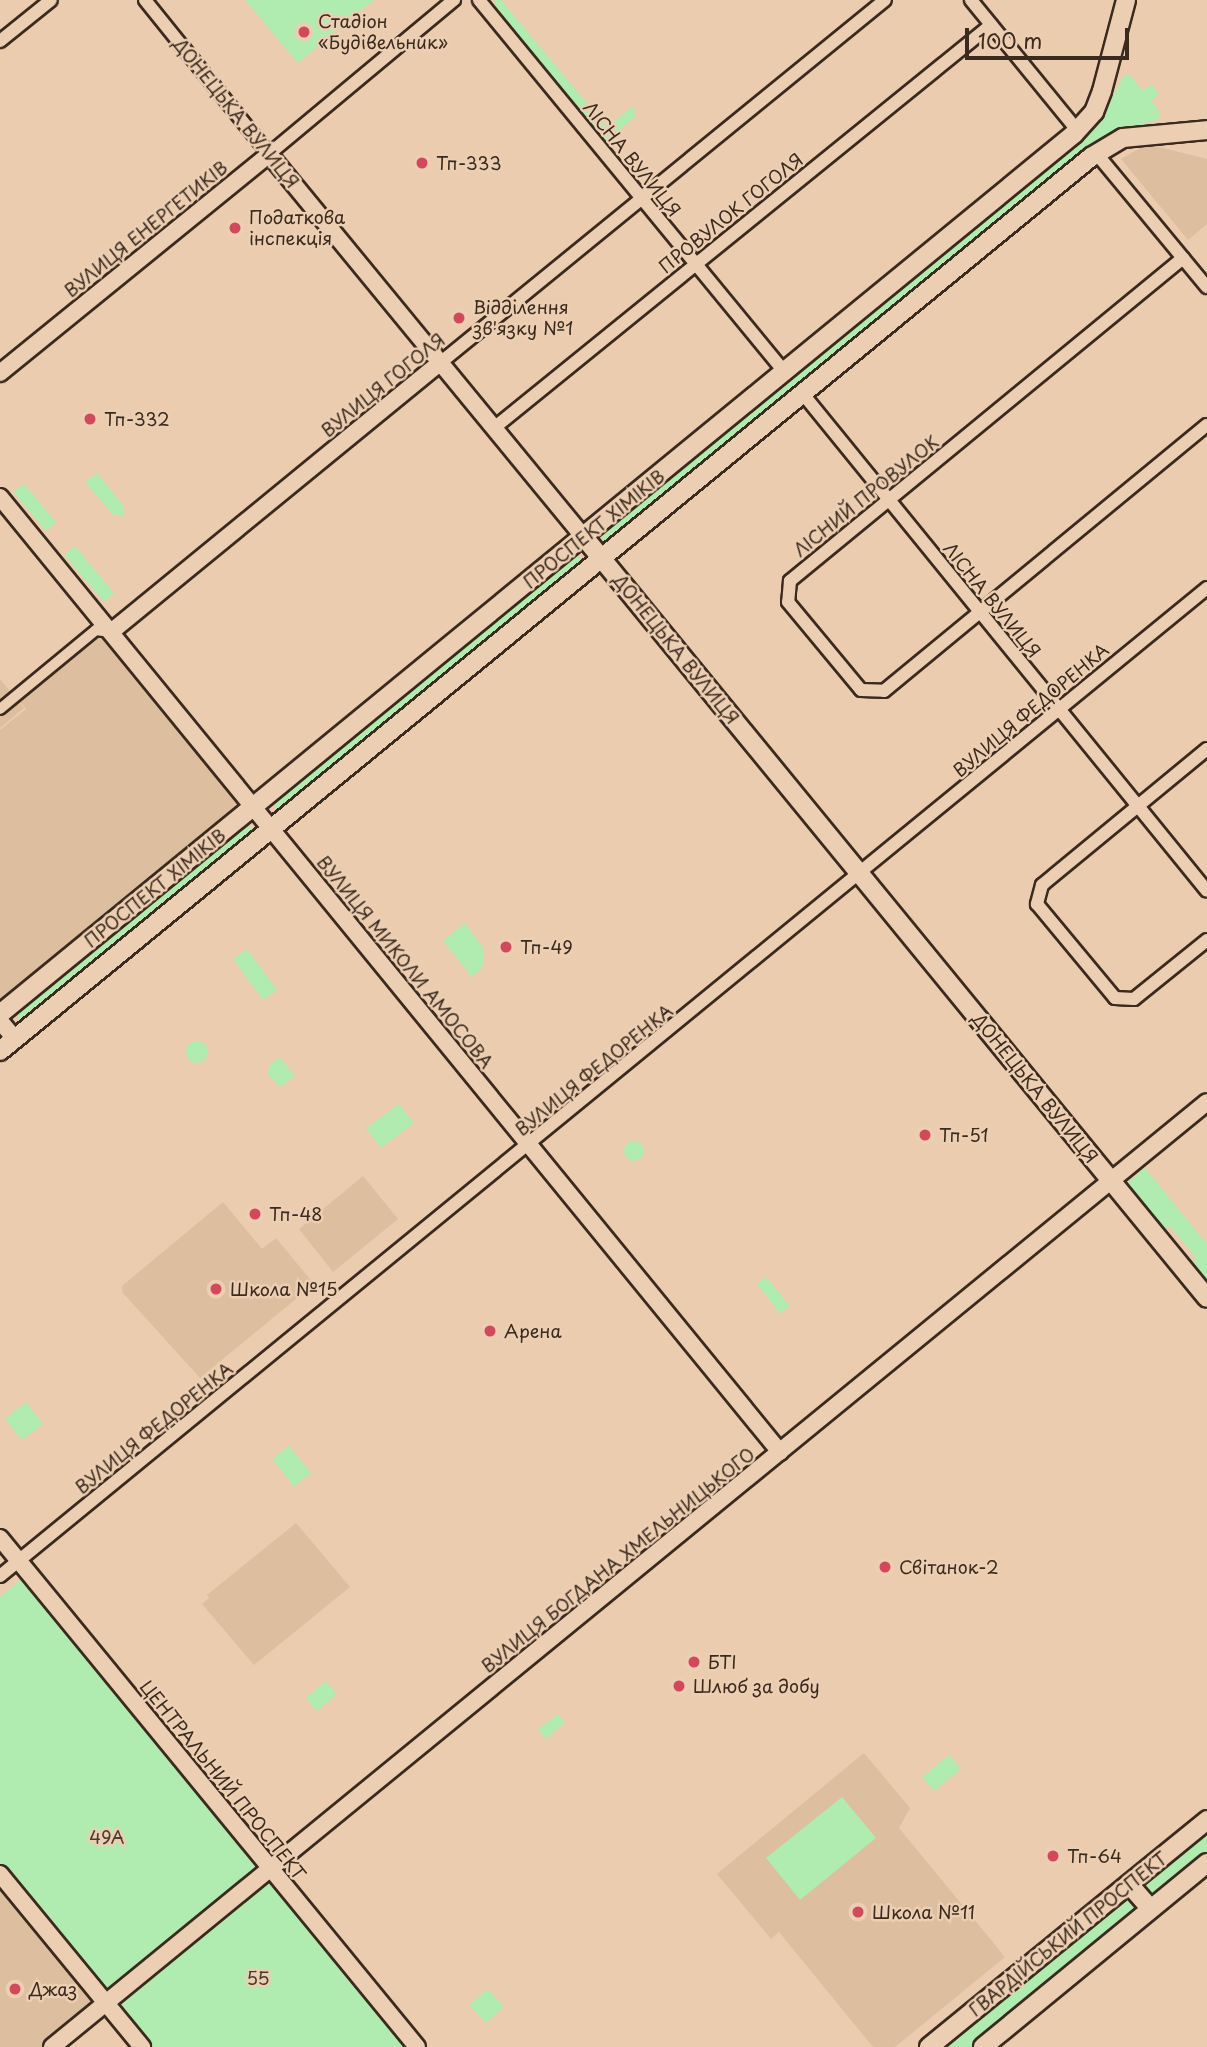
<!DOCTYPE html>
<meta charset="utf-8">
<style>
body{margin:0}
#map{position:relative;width:1207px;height:2047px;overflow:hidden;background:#ebccae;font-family:"Playpen Sans",sans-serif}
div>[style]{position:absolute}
.built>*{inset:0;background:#ddbe9e}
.green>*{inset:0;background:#b0ebaf}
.round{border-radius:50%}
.roads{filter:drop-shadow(2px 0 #3b2a1e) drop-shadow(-2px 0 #3b2a1e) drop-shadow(0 2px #3b2a1e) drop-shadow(0 -2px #3b2a1e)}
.pedestrian>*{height:10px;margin:-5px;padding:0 5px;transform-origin:5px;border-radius:5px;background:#eccfb3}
.minor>*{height:12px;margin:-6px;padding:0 6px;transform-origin:6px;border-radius:6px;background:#eccfb3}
.tertiary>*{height:16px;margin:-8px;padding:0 8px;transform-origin:8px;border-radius:8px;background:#eccfb3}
.secondary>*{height:18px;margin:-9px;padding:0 9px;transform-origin:9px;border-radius:9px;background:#eccfb3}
.dots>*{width:19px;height:19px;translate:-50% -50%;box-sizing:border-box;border:4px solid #eccfb3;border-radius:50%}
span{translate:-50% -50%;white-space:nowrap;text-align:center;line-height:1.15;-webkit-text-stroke:5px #eccfb3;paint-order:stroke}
.poi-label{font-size:18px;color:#3b2a1e}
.left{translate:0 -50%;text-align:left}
.street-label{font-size:18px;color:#3b2a1e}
.park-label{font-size:18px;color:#473d2c}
.scale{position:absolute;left:965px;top:28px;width:164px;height:32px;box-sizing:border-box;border:4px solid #3b2a1e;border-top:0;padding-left:9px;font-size:21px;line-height:24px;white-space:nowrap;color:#3b2a1e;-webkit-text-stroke:5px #eccfb3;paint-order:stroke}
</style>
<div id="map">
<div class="built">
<div style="clip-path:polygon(1147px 144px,1207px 159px,1207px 224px,1188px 240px,1121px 159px)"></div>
<div style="clip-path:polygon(101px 630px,245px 806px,0 1005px,0 730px,26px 709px,17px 698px)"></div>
<div style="clip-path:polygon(0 679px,24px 708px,0 728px)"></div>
<div style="clip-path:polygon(363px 1176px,398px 1219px,333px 1272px,299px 1229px)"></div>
<div style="clip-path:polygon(223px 1202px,262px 1249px,276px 1238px,314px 1284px,200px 1378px,123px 1293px,122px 1286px)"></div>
<div style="clip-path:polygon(296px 1523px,350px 1587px,254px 1665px,202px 1604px,209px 1598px,207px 1595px)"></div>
<div style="clip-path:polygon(864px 1753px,910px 1808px,899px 1828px,1005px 1957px,895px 2047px,873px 2047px,779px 1932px,771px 1939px,717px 1874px)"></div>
<div style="clip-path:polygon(0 1882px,98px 2002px,42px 2047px,0 2047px)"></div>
</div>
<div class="green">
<div style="clip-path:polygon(245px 0,374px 0,298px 63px)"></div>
<div style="clip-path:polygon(494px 0,501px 0,607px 127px,633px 106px,635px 117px,605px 142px,601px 140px,497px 12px)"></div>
<div style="clip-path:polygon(1124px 75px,1130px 75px,1143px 91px,1151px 84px,1159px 94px,1151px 101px,1160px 112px,1158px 120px,1105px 135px,611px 542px,602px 541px,603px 532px,1097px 126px)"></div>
<div style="clip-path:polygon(97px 473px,124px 506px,124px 516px,114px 516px,85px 482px)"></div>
<div style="clip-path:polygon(24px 484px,56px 522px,46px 531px,13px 492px)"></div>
<div style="clip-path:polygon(75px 546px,114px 593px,104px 602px,64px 555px)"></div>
<div style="clip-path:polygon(576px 556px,586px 561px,280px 811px,275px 809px,276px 800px)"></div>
<div style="clip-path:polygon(244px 826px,252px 827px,252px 836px,26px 1020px,17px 1019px,18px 1010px)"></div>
<div style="clip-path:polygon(465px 923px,484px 949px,484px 966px,472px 977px,443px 941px)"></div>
<div style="clip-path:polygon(247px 949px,277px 990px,263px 1000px,233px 959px)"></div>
<div class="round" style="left:186px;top:1041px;width:22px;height:22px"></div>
<div style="clip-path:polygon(279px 1057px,295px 1076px,280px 1087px,268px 1075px,269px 1066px)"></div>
<div style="clip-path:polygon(399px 1104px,414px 1123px,381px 1148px,366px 1128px)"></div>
<div class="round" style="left:624px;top:1141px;width:20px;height:20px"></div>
<div style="clip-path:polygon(1145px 1168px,1207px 1244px,1207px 1283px,1191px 1264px,1196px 1258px,1170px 1226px,1163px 1230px,1126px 1184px)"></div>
<div style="clip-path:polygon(766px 1277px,790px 1306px,780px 1314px,757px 1284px)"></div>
<div style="clip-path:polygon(26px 1402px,43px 1424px,22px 1440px,5px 1419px)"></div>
<div style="clip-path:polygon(289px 1446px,311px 1473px,294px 1487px,272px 1459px)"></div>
<div style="clip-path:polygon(24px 1577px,262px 1866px,106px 1994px,0 1864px,0 1597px)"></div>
<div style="clip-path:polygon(326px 1681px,337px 1694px,317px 1711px,306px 1698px)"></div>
<div style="clip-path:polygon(558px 1714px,565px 1723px,546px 1739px,538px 1729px)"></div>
<div style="clip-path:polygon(949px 1755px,961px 1769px,934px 1791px,922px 1777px)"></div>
<div style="clip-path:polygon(842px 1797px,876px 1838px,800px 1900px,766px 1858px)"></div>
<div style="clip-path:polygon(1207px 1828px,1207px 1854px,1157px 1895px,1147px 1891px,1144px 1881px)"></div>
<div style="clip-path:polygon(269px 1879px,407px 2047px,152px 2047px,116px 2004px)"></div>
<div style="clip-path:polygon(1126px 1896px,1138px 1905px,1136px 1911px,971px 2047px,940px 2047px)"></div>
<div style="clip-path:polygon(488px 1989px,504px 2007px,486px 2023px,469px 2005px)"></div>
</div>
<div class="roads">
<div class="pedestrian">
<div style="left:0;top:709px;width:124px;rotate:-39.5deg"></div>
<div style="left:96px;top:630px;width:15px;rotate:8deg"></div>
</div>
<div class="minor">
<div style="left:145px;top:0;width:198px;rotate:51.2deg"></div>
<div style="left:269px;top:154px;width:241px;rotate:-39.8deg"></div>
<div style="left:479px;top:0;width:482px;rotate:50.6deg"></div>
<div style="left:971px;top:0;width:168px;rotate:50.8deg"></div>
<div style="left:0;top:41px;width:65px;rotate:-38.8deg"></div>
<div style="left:1096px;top:153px;width:174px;rotate:50.4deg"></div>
<div style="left:1183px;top:258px;width:509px;rotate:140.58deg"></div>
<div style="left:790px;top:581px;width:21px;rotate:95deg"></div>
<div style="left:788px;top:602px;width:114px;rotate:50.3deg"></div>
<div style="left:861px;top:690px;width:23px;rotate:2deg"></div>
<div style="left:884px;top:691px;width:418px;rotate:-39.5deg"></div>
<div style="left:440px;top:363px;width:574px;rotate:-39.21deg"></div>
<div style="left:803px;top:394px;width:640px;rotate:50.89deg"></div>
<div style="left:494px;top:428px;width:640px;rotate:-39.04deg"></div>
<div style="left:1207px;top:749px;width:214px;rotate:140.5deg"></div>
<div style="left:1042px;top:885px;width:20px;rotate:105deg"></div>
<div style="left:1037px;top:904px;width:122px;rotate:50.3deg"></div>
<div style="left:1115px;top:998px;width:19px;rotate:3deg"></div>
<div style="left:1134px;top:999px;width:94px;rotate:-38.9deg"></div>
<div style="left:0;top:1576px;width:1560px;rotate:-39.3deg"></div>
</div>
<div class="tertiary">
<div style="left:0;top:373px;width:347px;rotate:-39.1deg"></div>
<div style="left:269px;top:154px;width:496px;rotate:50.6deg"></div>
<div style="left:0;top:497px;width:1233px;rotate:50.76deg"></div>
<div style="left:111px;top:632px;width:425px;rotate:-39.3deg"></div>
<div style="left:0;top:1021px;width:23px;rotate:50deg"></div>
<div style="left:0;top:1538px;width:658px;rotate:50.67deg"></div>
<div style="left:0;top:1874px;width:224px;rotate:50.6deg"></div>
<div style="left:52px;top:2047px;width:1492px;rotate:-39.29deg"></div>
</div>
<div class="secondary">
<div style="left:584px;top:537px;width:983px;rotate:50.69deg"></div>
<div style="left:0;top:1014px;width:1388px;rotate:-39.33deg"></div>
<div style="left:1074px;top:134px;width:30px;rotate:-48deg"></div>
<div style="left:1094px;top:112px;width:22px;rotate:-69deg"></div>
<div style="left:1102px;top:91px;width:94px;rotate:-75.2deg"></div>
<div style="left:0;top:1051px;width:1411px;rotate:-39.33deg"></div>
<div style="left:1091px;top:157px;width:37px;rotate:-31deg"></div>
<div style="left:1123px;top:138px;width:84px;rotate:-5.4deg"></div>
<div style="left:1129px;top:1884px;width:33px;rotate:49deg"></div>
<div style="left:929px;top:2047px;width:359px;rotate:-39.2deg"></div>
<div style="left:983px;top:2047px;width:290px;rotate:-39.4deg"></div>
</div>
</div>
<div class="dots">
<div style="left:304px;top:32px;background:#d1495b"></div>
<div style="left:422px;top:163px;background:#d1495b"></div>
<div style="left:235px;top:228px;background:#d1495b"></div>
<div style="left:459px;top:318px;background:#d1495b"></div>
<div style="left:90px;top:419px;background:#d1495b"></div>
<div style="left:506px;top:947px;background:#d1495b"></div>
<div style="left:925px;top:1135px;background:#d1495b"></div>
<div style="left:255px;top:1214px;background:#d1495b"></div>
<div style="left:216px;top:1289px;background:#d1495b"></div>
<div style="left:490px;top:1331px;background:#d1495b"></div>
<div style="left:885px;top:1567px;background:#d1495b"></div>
<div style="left:694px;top:1662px;background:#d1495b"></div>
<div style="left:679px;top:1686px;background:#d1495b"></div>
<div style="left:1053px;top:1856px;background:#d1495b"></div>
<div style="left:858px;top:1912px;background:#d1495b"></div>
<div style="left:15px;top:1989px;background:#d1495b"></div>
</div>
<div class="poi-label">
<span class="left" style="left:318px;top:32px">Стадіон<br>«Будівельник»</span>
<span class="left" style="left:436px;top:163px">Тп-333</span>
<span class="left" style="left:249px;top:228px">Податкова<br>інспекція</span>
<span class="left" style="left:473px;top:318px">Відділення<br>зв'язку №1</span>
<span class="left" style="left:104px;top:419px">Тп-332</span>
<span class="left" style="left:520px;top:947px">Тп-49</span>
<span class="left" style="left:939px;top:1135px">Тп-51</span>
<span class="left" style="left:269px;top:1214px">Тп-48</span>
<span class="left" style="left:230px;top:1289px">Школа №15</span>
<span class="left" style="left:504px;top:1331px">Арена</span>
<span class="left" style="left:899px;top:1567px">Світанок-2</span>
<span class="left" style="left:708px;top:1662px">БТІ</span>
<span class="left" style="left:693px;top:1686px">Шлюб за добу</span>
<span class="left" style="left:1067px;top:1856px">Тп-64</span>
<span class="left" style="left:872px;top:1912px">Школа №11</span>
<span class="left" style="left:29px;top:1989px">Джаз</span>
</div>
<div class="street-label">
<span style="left:236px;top:113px;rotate:51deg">ДОНЕЦЬКА ВУЛИЦЯ</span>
<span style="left:632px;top:159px;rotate:51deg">ЛІСНА ВУЛИЦЯ</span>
<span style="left:731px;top:213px;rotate:-39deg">ПРОВУЛОК ГОГОЛЯ</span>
<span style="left:146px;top:229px;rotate:-39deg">ВУЛИЦЯ ЕНЕРГЕТИКІВ</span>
<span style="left:383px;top:385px;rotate:-39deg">ВУЛИЦЯ ГОГОЛЯ</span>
<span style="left:866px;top:496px;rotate:-39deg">ЛІСНИЙ ПРОВУЛОК</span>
<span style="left:594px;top:529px;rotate:-39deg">ПРОСПЕКТ ХІМІКІВ</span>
<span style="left:992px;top:600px;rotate:51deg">ЛІСНА ВУЛИЦЯ</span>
<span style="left:676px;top:649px;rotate:51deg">ДОНЕЦЬКА ВУЛИЦЯ</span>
<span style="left:1031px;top:710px;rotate:-40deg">ВУЛИЦЯ ФЕДОРЕНКА</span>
<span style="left:155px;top:888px;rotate:-39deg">ПРОСПЕКТ ХІМІКІВ</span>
<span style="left:405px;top:962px;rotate:51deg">ВУЛИЦЯ МИКОЛИ АМОСОВА</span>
<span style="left:594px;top:1070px;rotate:-39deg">ВУЛИЦЯ ФЕДОРЕНКА</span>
<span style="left:1035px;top:1088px;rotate:51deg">ДОНЕЦЬКА ВУЛИЦЯ</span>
<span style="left:154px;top:1428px;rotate:-39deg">ВУЛИЦЯ ФЕДОРЕНКА</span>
<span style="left:618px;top:1560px;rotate:-39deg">ВУЛИЦЯ БОГДАНА ХМЕЛЬНИЦЬКОГО</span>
<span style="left:223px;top:1780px;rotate:51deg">ЦЕНТРАЛЬНИЙ ПРОСПЕКТ</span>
<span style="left:1068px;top:1934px;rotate:-39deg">ГВАРДІЙСЬКИЙ ПРОСПЕКТ</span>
</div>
<div class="park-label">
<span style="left:107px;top:1837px">49А</span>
<span style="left:258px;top:1978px">55</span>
</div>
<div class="scale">100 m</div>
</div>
